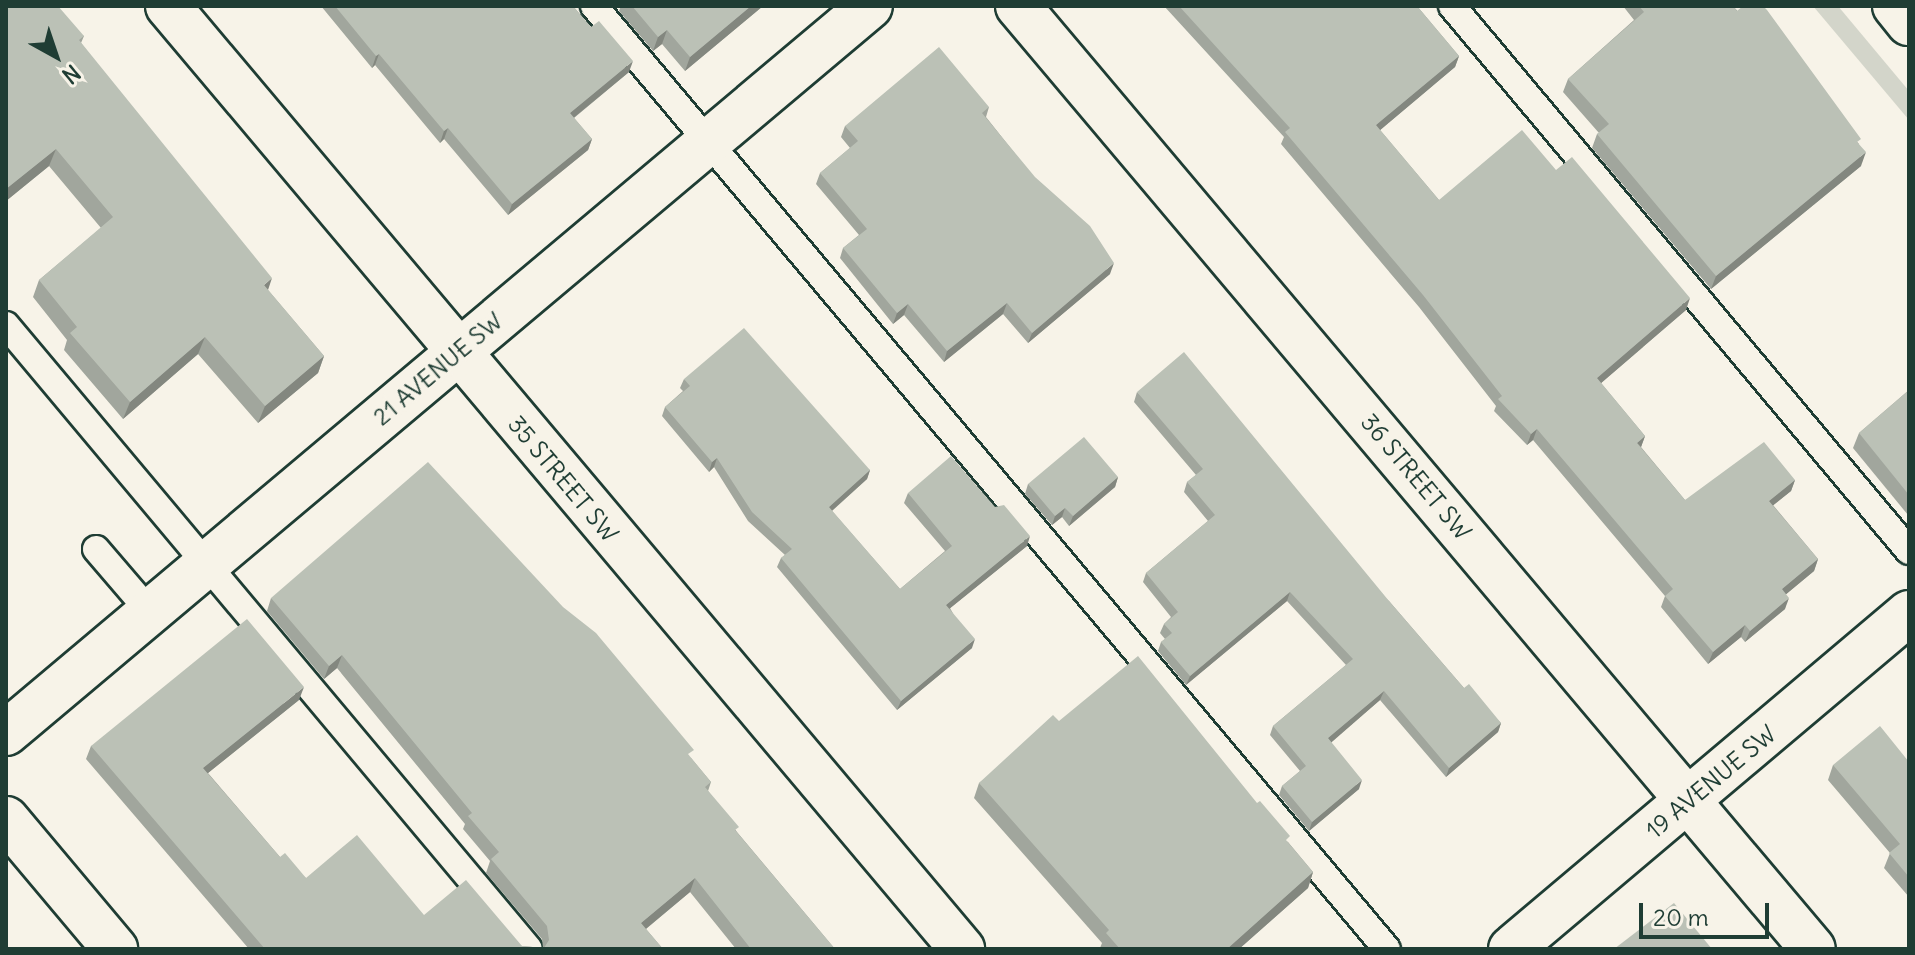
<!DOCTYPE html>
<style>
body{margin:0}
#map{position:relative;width:1915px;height:955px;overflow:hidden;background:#f7f3e8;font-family:Delius,sans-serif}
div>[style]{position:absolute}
.green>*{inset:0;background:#d3d5ca}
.roads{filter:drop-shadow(2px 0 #1f3d34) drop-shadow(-2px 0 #1f3d34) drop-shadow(0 2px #1f3d34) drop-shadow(0 -2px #1f3d34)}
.lane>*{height:26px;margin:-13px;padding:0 13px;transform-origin:13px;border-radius:13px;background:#f7f3e8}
.street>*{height:44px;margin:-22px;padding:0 22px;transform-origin:22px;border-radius:22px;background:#f7f3e8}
.secondary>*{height:44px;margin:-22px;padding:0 22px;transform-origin:22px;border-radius:22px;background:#f7f3e8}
.wall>*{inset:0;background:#a1a69d}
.shaded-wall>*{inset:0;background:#83877f}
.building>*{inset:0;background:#bbc1b6}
span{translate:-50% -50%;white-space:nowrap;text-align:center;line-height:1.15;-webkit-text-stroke:7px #f7f3e8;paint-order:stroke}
.street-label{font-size:24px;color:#1f3d34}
.frame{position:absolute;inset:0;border:8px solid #1f3d34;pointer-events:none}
.north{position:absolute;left:16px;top:16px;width:80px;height:80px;-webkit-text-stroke:6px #f7f3e8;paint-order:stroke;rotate:140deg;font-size:22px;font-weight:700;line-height:32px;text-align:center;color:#1f3d34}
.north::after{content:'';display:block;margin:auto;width:28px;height:36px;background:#1f3d34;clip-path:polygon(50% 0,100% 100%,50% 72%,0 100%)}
.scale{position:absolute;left:1639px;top:903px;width:130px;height:36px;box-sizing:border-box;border:4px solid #1f3d34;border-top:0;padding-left:10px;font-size:24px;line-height:28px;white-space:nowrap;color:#1f3d34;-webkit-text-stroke:6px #f7f3e8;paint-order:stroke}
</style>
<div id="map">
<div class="green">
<div style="clip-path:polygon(1813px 6px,1838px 6px,1909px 91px,1909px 120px)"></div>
</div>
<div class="roads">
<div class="lane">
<div style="left:594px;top:6px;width:1232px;rotate:49.94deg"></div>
<div style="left:1452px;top:6px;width:711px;rotate:50.02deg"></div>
<div style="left:6px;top:325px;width:814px;rotate:50.03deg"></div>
<div style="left:96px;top:549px;width:83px;rotate:49.4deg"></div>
</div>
<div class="street">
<div style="left:168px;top:6px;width:1233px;rotate:49.9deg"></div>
<div style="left:1018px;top:6px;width:1233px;rotate:49.87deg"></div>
<div style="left:6px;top:733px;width:1129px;rotate:-40.08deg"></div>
<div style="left:6px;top:819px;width:170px;rotate:50deg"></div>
<div style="left:1511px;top:949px;width:521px;rotate:-40.17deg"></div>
</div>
<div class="secondary">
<div style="left:1895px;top:6px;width:22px;rotate:51deg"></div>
</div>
</div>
<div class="wall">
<div style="clip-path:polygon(6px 6px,84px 36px,81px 43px,268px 290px,324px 356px,318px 373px,258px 423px,198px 354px,123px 419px,64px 350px,67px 340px,33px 297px,39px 280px,101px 228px,49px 166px,6px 201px)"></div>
<div style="clip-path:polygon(321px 6px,573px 6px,629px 72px,574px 118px,592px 139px,588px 150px,508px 215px,444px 139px,440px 143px,375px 65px,372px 68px)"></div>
<div style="clip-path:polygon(621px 6px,763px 6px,685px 71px,662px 44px,653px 51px,619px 11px)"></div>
<div style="clip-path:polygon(1164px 6px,1417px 6px,1459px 56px,1455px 67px,1380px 130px,1439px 200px,1556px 170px,1686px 310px,1601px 383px,1645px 436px,1641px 447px,1685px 500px,1795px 480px,1791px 491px,1773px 505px,1818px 559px,1814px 571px,1786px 594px,1785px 609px,1745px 642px,1741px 637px,1708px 664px,1661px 607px,1665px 596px,1533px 440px,1527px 445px,1494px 411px,1496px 406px,1419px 307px,1281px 144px,1284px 137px)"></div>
<div style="clip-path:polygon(1623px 6px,1733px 6px,1859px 144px,1861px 166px,1711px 289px,1592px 148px,1597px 134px,1599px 133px,1563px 92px,1568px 79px,1634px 20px)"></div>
<div style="clip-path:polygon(989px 107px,986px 117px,1110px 274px,1028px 343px,1003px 314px,944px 362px,904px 315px,893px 324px,840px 258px,843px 248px,859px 235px,816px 184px,820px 173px,850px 148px,841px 137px,845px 126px)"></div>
<div style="clip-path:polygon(684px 379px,870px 470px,867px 479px,832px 511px,900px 589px,945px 551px,904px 503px,908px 493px,1027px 546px,950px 608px,972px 648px,897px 710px,777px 567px,781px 558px,785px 555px,748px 521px,714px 467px,709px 472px,662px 416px,665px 407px,683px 391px,680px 388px)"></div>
<div style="clip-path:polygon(1909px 390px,1909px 514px,1908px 515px,1853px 448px,1859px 433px)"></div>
<div style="clip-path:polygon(1137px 392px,1389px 601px,1464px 688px,1501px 723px,1498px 732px,1446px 777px,1380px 700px,1331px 742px,1359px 789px,1309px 831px,1279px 795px,1282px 786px,1300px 771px,1270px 735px,1273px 726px,1346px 665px,1287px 601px,1186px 685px,1158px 651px,1161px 642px,1165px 639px,1160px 633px,1164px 624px,1171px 617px,1143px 582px,1146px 573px,1208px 521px,1184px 492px,1187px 482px,1196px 475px,1134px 402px)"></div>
<div style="clip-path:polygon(1118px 477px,1115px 487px,1069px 526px,1062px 517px,1052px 525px,1025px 494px,1028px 484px)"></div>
<div style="clip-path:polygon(271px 598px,691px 758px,711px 782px,708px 791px,737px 832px,835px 949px,736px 949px,690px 892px,646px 929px,663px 949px,249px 949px,86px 759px,91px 746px,299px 700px,208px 773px,280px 857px,306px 878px,522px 946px,543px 948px,542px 939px,486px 873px,490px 861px,463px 829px,465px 824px,337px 668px,324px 679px,267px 611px)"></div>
<div style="clip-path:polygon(1059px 721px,1288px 842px,1313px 872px,1308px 888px,1239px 949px,1101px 949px,1100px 948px,1102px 943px,974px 798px,979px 783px)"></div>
<div style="clip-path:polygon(1909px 762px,1909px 897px,1884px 868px,1890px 853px,1828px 780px,1833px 765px)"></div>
</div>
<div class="shaded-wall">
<div style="clip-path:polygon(751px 6px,763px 6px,685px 71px,690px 57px)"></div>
<div style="clip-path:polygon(667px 30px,662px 44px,653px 51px,658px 37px)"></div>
<div style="clip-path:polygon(379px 54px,375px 65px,372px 68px,376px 56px)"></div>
<div style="clip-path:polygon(1459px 56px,1455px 67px,1372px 137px,1376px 125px)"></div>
<div style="clip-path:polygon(633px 61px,629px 72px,566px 124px,570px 113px)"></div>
<div style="clip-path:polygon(448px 128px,444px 139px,440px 143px,444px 131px)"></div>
<div style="clip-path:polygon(592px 139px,588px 150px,508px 215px,512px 204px)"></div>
<div style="clip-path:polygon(56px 149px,49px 166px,6px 201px,6px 189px)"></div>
<div style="clip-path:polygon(1866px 152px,1861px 166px,1711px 289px,1716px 276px)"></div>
<div style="clip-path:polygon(1114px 263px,1110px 274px,1028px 343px,1032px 333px)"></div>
<div style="clip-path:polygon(272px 278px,266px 296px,264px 285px)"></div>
<div style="clip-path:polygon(1690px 298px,1686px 310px,1593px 390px,1597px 378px)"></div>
<div style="clip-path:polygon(1007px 303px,1003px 314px,944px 362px,947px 351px)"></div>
<div style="clip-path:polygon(908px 304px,904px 315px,893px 324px,897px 313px)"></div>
<div style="clip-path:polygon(205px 337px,198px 354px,123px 419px,130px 402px)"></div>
<div style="clip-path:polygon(324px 356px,318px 373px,258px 423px,265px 406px)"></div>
<div style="clip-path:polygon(1537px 429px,1533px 440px,1527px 445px,1531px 434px)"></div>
<div style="clip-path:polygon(1645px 436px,1641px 447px,1637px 443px)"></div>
<div style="clip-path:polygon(717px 458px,714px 467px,709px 472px,712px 462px)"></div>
<div style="clip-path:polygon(870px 470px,867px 479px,826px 516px,829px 507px)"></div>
<div style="clip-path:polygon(1118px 477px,1115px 487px,1069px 526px,1073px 516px)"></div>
<div style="clip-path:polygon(1795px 480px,1791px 491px,1765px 512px,1769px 501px)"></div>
<div style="clip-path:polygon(1065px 508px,1062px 517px,1052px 525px,1055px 516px)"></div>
<div style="clip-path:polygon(1030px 536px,1027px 546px,943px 614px,946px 605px)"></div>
<div style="clip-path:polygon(1818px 559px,1814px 571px,1778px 601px,1782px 589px)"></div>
<div style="clip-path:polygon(1290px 592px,1287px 601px,1186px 685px,1190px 676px)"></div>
<div style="clip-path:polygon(1789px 598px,1785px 609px,1745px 642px,1750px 631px)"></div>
<div style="clip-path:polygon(1745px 625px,1741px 637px,1708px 664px,1713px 652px)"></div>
<div style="clip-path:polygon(975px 639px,972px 648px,897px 710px,901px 701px)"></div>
<div style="clip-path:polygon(342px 655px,337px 668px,324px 679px,329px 666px)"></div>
<div style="clip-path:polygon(304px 687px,299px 700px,198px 781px,203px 768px)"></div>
<div style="clip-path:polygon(1384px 691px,1380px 700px,1325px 748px,1328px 738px)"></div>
<div style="clip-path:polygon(1501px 723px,1498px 732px,1446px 777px,1449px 768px)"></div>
<div style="clip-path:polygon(1362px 780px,1359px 789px,1309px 831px,1312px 822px)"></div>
<div style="clip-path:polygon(1313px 872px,1308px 888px,1239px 949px,1227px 949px)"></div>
<div style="clip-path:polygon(695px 878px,690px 892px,636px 937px,641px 923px)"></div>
</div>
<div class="building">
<div style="clip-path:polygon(6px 6px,58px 6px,84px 36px,79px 40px,272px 278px,264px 285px,324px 356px,265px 406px,205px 337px,130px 402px,70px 333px,77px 327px,39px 280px,113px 217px,56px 149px,6px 189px)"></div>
<div style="clip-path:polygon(335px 6px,573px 6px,591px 27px,599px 21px,633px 61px,570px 113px,592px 139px,512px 204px,448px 128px,444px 131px,379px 54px,376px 56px)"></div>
<div style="clip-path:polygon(632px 6px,751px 6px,690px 57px,667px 30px,658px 37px)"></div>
<div style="clip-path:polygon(1179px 6px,1417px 6px,1459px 56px,1376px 125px,1439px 200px,1522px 130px,1556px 170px,1572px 157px,1690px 298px,1597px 378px,1645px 436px,1637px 443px,1685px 500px,1764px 442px,1795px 480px,1769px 501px,1818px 559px,1782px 589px,1789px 598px,1750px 631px,1745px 625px,1713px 652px,1665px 596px,1673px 589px,1537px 429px,1531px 434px,1498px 399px,1502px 396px,1423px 295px,1285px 132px,1290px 128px)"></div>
<div style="clip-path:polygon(1639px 6px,1733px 6px,1737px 11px,1743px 6px,1763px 6px,1767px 10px,1861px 139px,1857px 142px,1866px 152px,1716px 276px,1597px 134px,1609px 124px,1568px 79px,1644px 12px)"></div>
<div style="clip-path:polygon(939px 47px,989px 107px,982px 113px,1035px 177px,1090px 226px,1114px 263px,1032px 333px,1007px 303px,947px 351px,908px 304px,897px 313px,843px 248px,867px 229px,820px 173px,858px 141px,845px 126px)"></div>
<div style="clip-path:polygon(744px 328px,870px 470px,829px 507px,900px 589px,952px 546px,908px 493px,951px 456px,995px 507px,1004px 505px,1030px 536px,946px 605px,975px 639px,901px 701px,781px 558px,792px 549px,752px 512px,717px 458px,712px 462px,665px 407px,690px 386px,684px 379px)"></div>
<div style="clip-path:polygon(1184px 352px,1389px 601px,1464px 688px,1469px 684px,1501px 723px,1449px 768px,1384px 691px,1328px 738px,1362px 780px,1312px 822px,1282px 786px,1306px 766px,1273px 726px,1353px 659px,1290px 592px,1190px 676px,1161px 642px,1172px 633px,1164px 624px,1178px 612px,1146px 573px,1215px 515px,1187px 482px,1203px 469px,1137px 392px)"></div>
<div style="clip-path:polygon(1909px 390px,1909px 495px,1859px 433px)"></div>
<div style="clip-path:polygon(1084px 437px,1118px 477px,1073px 516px,1065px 508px,1055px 516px,1028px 484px)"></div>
<div style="clip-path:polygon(428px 462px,563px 607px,596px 633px,694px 750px,688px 754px,711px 782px,705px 787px,739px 827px,735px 830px,835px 949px,751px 949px,695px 878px,641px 923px,663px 949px,265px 949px,91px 746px,247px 619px,304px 687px,203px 768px,280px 857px,285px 853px,306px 878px,357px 835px,424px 915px,466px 880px,522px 946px,544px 948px,549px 940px,547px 926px,491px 859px,499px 852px,468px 816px,472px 813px,342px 655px,329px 666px,271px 598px)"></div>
<div style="clip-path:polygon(1138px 656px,1257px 803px,1260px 801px,1290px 836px,1286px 840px,1313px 872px,1227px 949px,1120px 949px,1106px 933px,1109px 930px,979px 783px,1053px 715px,1059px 721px)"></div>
<div style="clip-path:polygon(1880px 726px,1909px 762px,1909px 877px,1889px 853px,1900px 844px,1833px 765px)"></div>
<div style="clip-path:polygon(1674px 903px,1712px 949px,1614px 949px)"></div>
</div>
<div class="street-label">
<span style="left:438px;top:369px;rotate:-40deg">21 AVENUE SW</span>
<span style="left:1416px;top:477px;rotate:50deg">36 STREET SW</span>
<span style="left:563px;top:479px;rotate:50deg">35 STREET SW</span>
<span style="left:1711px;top:782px;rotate:-40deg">19 AVENUE SW</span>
</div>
<div class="frame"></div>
<div class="north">N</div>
<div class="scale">20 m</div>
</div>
